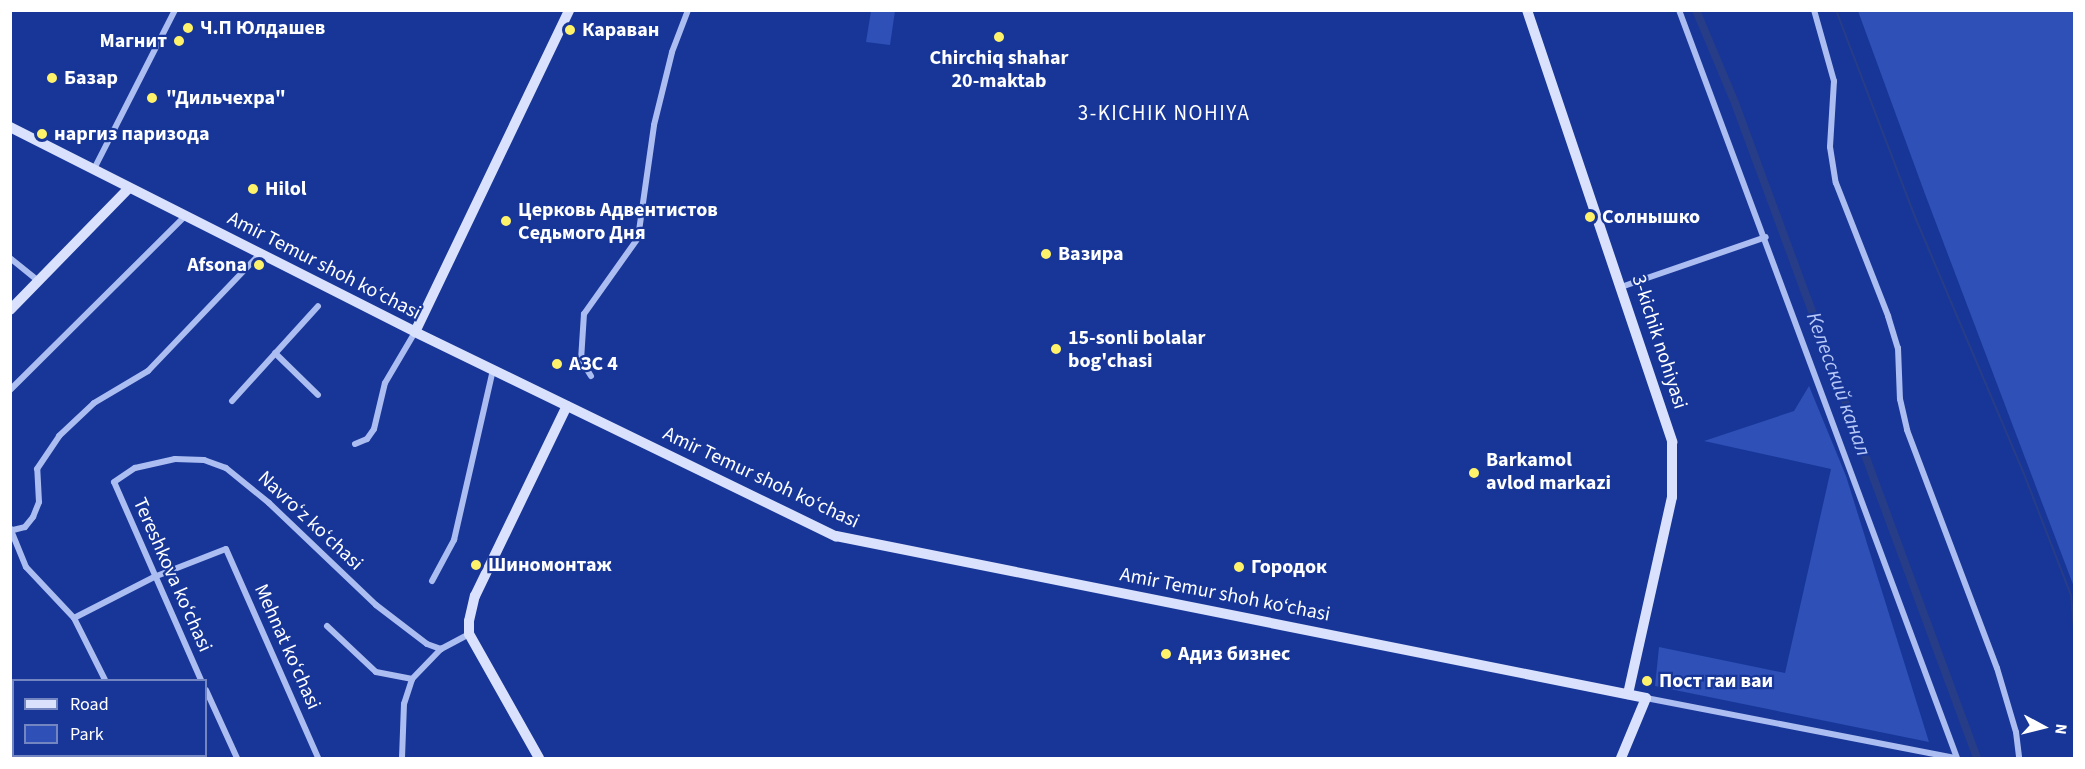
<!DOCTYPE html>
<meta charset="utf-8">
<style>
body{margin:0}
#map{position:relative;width:2085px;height:769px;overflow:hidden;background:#173698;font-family:"Source Sans 3",sans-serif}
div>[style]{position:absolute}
.green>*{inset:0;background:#2e50b7}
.stream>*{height:2px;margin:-1px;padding:0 1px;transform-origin:1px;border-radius:1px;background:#273d87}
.canal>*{height:8px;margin:-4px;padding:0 4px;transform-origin:4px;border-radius:4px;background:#273d87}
.street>*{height:6px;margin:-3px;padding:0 3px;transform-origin:3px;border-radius:3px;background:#abbdf1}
.secondary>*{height:10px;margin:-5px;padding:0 5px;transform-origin:5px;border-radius:5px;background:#d9e1fc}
.dots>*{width:16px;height:16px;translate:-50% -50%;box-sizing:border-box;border:3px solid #173698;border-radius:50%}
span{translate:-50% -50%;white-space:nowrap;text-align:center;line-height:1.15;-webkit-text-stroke:4.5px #173698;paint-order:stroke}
.poi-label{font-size:20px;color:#fff;font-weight:700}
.left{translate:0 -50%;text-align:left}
.right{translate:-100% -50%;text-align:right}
.street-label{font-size:20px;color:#fff}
.neighbourhood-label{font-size:21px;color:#fff;letter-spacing:1.5px}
.water-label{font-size:21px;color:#b7c8f8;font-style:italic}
.frame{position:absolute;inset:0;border:12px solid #fff;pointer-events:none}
.legend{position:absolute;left:12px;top:679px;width:195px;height:78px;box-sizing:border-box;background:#173698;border:2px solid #7486c1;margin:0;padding:8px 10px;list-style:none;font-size:18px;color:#fff}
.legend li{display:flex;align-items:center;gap:12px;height:30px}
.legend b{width:30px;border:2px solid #7486c1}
.north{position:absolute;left:2013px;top:697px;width:60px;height:60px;-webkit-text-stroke:4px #173698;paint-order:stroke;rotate:97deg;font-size:16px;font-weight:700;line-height:24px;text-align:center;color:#fff}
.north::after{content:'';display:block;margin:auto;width:21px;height:27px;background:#fff;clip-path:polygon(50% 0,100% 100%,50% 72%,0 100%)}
</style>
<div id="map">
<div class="green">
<div style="clip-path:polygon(871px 11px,895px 11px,890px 45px,866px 42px)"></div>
<div style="clip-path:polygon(1858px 11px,2074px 11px,2074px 587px,1925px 194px)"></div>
<div style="clip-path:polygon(1809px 386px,1846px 476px,1929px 742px,1655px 686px,1659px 647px,1785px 673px,1831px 469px,1704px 441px,1794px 411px)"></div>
</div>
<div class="stream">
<div style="left:1836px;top:10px;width:222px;rotate:69.1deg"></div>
<div style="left:1915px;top:217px;width:279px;rotate:67deg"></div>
<div style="left:2024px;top:474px;width:130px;rotate:68.8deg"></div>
<div style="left:2071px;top:595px;width:33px;rotate:85deg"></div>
</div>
<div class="canal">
<div style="left:1696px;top:10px;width:101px;rotate:67.2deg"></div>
<div style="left:1735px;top:103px;width:698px;rotate:69.72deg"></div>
</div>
<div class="street">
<div style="left:1679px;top:10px;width:798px;rotate:69.61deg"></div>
<div style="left:1814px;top:10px;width:74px;rotate:74.3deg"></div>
<div style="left:1834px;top:81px;width:66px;rotate:93.5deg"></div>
<div style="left:1830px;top:147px;width:36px;rotate:81deg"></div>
<div style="left:1836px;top:183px;width:143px;rotate:68.6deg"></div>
<div style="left:1888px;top:316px;width:34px;rotate:73deg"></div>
<div style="left:1898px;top:348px;width:51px;rotate:87.8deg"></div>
<div style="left:1900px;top:399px;width:32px;rotate:77deg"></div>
<div style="left:1907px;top:430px;width:254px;rotate:69.3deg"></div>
<div style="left:1997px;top:668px;width:67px;rotate:73.5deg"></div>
<div style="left:2016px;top:732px;width:26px;rotate:83deg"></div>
<div style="left:94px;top:169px;width:178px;rotate:-63deg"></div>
<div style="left:10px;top:258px;width:36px;rotate:39deg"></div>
<div style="left:1621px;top:287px;width:153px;rotate:-19deg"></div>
<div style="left:275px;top:353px;width:60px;rotate:44.3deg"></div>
<div style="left:591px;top:376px;width:19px;rotate:-122deg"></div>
<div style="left:581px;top:360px;width:46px;rotate:-86.3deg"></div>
<div style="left:584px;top:314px;width:93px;rotate:-54.6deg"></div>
<div style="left:638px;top:238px;width:114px;rotate:-81.9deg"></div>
<div style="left:654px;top:125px;width:75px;rotate:-76.1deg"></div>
<div style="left:672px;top:52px;width:45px;rotate:-69.1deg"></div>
<div style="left:10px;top:390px;width:247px;rotate:-44.8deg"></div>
<div style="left:232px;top:401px;width:128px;rotate:-47.8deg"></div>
<div style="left:355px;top:444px;width:13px;rotate:-23deg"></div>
<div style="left:367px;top:439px;width:12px;rotate:-55deg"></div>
<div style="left:374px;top:429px;width:47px;rotate:-76.6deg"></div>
<div style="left:385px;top:383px;width:59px;rotate:-59.5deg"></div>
<div style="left:10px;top:528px;width:42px;rotate:67.7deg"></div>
<div style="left:26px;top:567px;width:70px;rotate:46.7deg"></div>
<div style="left:74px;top:618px;width:69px;rotate:63.4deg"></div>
<div style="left:13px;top:530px;width:12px;rotate:-14deg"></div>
<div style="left:25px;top:527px;width:13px;rotate:-51deg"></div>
<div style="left:33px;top:517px;width:16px;rotate:-68deg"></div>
<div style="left:39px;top:502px;width:33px;rotate:-93deg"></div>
<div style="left:37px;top:469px;width:40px;rotate:-56deg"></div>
<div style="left:59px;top:436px;width:48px;rotate:-43.3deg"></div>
<div style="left:94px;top:403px;width:63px;rotate:-30.7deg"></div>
<div style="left:148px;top:371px;width:162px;rotate:-46.3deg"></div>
<div style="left:432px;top:581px;width:47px;rotate:-61.8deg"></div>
<div style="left:454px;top:540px;width:174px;rotate:-77.1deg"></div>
<div style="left:74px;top:618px;width:90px;rotate:-27.1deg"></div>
<div style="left:154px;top:577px;width:77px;rotate:-21.3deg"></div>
<div style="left:226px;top:549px;width:228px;rotate:66.2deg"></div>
<div style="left:327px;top:626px;width:67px;rotate:43.2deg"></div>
<div style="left:376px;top:672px;width:37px;rotate:11deg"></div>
<div style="left:412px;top:679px;width:42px;rotate:-46deg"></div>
<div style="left:201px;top:680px;width:216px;rotate:-113.7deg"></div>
<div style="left:114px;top:482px;width:25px;rotate:-34deg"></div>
<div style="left:135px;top:468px;width:41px;rotate:-12.7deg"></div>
<div style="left:175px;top:459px;width:29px;rotate:2deg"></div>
<div style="left:204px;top:460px;width:23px;rotate:20deg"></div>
<div style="left:226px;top:468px;width:55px;rotate:39.1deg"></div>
<div style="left:269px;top:503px;width:148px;rotate:43.6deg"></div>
<div style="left:376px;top:605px;width:64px;rotate:37.4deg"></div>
<div style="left:427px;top:644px;width:15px;rotate:20deg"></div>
<div style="left:441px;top:649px;width:32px;rotate:-28deg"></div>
<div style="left:206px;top:690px;width:75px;rotate:65.5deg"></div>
<div style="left:1646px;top:698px;width:316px;rotate:11deg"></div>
<div style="left:141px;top:756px;width:3px;rotate:45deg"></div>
<div style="left:402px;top:758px;width:54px;rotate:-87.9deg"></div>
<div style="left:404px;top:704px;width:26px;rotate:-72deg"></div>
</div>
<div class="secondary">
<div style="left:1527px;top:10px;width:456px;rotate:71.4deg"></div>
<div style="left:1672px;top:442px;width:55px;rotate:90deg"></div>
<div style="left:1672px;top:497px;width:202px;rotate:102.6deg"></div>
<div style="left:10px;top:127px;width:454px;rotate:26.8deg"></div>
<div style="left:415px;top:332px;width:468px;rotate:25.9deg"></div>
<div style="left:836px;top:536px;width:826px;rotate:11.31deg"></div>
<div style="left:1646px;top:698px;width:65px;rotate:112.6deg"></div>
<div style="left:10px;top:310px;width:170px;rotate:-45.7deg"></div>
<div style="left:415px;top:332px;width:357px;rotate:-64.4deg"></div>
<div style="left:539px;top:758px;width:142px;rotate:-119.4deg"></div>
<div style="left:469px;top:634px;width:13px;rotate:-90deg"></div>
<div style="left:469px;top:621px;width:26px;rotate:-77deg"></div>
<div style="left:475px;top:596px;width:211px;rotate:-64.2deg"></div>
</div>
<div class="dots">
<div style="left:188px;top:28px;background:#fff26b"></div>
<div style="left:570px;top:30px;background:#fff26b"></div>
<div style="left:999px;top:37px;background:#fff26b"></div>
<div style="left:179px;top:41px;background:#fff26b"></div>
<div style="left:52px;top:78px;background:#fff26b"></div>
<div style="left:152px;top:98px;background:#fff26b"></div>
<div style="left:42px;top:134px;background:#fff26b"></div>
<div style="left:253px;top:189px;background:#fff26b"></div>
<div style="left:1590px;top:217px;background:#fff26b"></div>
<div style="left:506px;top:221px;background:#fff26b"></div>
<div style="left:1046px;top:254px;background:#fff26b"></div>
<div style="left:259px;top:265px;background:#fff26b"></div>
<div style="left:1056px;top:349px;background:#fff26b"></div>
<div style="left:557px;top:364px;background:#fff26b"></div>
<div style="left:1474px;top:473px;background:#fff26b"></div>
<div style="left:476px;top:565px;background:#fff26b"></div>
<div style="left:1239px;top:567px;background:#fff26b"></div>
<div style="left:1166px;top:654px;background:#fff26b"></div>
<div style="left:1647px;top:681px;background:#fff26b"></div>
</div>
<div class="poi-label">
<span class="left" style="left:200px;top:28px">Ч.П Юлдашев</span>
<span class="left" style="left:582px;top:30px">Караван</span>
<span class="right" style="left:167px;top:41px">Магнит</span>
<span style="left:999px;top:70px">Chirchiq shahar<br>20-maktab</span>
<span class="left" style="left:64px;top:78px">Базар</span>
<span class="left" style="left:166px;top:98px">"Дильчехра"</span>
<span class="left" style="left:54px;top:134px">наргиз паризода</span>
<span class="left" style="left:265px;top:189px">Hilol</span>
<span class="left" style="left:518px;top:222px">Церковь Адвентистов<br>Седьмого Дня</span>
<span class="left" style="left:1602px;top:217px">Солнышко</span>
<span class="left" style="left:1058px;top:254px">Вазира</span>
<span class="right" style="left:247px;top:265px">Afsona</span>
<span class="left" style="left:1068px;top:350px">15-sonli bolalar<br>bog'chasi</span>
<span class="left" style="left:569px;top:364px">АЗС 4</span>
<span class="left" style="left:1486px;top:472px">Barkamol<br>avlod markazi</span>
<span class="left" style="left:488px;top:565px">Шиномонтаж</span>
<span class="left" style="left:1251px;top:567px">Городок</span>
<span class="left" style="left:1178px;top:654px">Адиз бизнес</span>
<span class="left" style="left:1659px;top:681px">Пост гаи ваи</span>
</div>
<div class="street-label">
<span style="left:324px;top:266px;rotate:27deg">Amir Temur shoh ko‘chasi</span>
<span style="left:1659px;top:342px;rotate:72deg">3-kichik nohiyasi</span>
<span style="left:761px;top:478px;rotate:25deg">Amir Temur shoh ko‘chasi</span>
<span style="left:310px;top:521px;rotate:43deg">Navro‘z ko‘chasi</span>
<span style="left:172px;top:575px;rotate:66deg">Tereshkova ko‘chasi</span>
<span style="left:1225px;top:595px;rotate:11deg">Amir Temur shoh ko‘chasi</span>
<span style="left:287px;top:647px;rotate:66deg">Mehnat ko‘chasi</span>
</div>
<div class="neighbourhood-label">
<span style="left:1164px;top:113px">3-KICHIK NOHIYA</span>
</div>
<div class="water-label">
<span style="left:1839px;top:384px;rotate:70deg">Келесский канал</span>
</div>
<div class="frame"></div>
<ul class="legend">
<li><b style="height:8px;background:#d9e1fc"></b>Road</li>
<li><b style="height:16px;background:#2e50b7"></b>Park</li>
</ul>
<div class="north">N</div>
</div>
